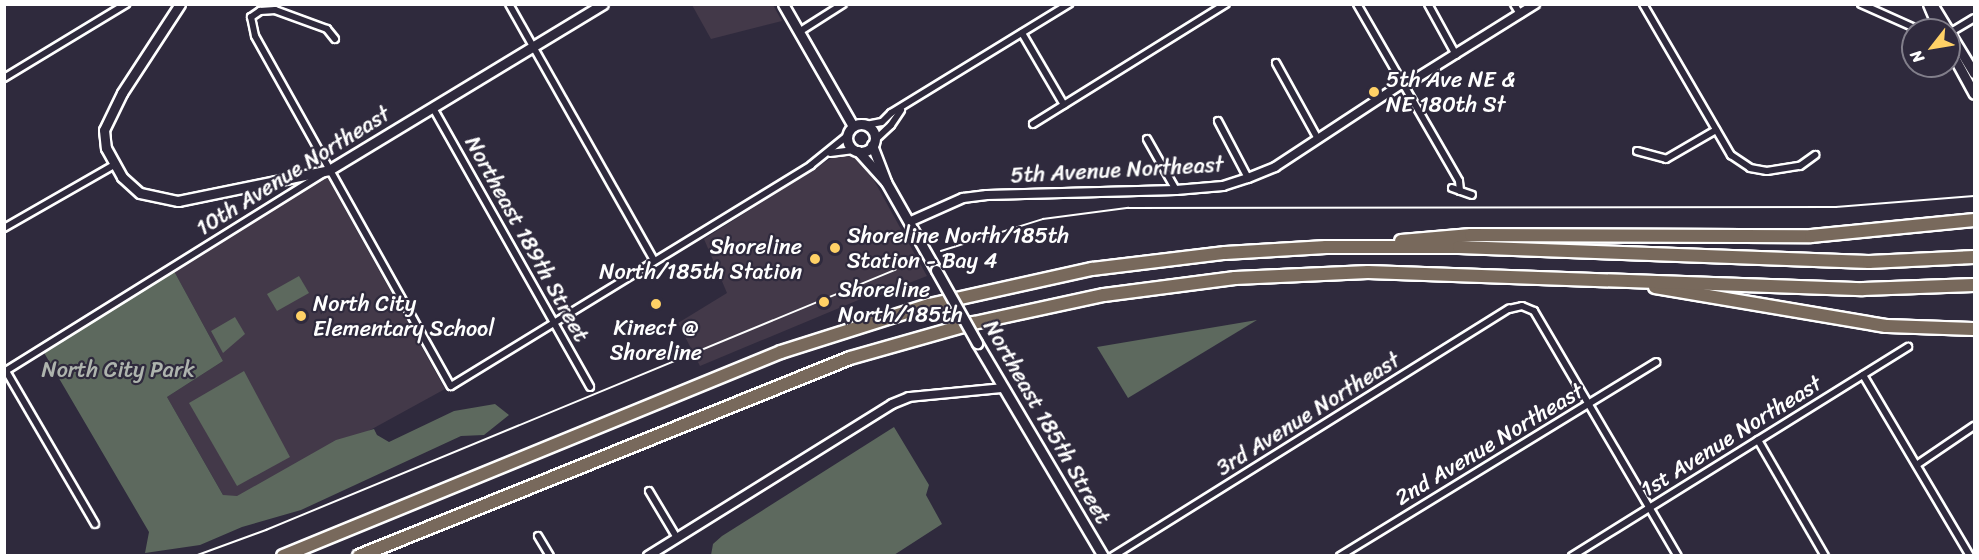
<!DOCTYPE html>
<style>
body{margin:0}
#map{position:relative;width:1979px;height:560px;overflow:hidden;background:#2f2a3d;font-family:Sriracha,sans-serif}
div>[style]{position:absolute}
.built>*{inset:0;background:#433949}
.green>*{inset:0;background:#5d695e}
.roads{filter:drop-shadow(2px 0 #fff) drop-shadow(-2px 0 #fff) drop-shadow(0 2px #fff) drop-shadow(0 -2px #fff)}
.minor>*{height:6px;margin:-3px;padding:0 3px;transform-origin:3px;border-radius:3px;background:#2f2a3d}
.tertiary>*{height:8px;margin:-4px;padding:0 4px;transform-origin:4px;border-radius:4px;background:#2f2a3d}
.secondary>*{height:9px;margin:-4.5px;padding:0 4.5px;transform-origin:4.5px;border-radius:4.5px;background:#2f2a3d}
.secondary>.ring{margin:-4.5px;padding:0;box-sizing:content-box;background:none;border:9px solid #2f2a3d;border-radius:50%}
.motorway>*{height:12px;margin:-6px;padding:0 6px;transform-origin:6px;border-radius:6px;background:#78695c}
.tram>*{height:1.5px;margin:-0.75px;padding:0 0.75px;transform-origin:0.75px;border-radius:0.75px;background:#fff}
.bridges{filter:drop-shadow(2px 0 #fff) drop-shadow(-2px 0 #fff) drop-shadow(0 2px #fff) drop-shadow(0 -2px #fff)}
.secondary-bridge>*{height:9px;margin:-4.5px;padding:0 4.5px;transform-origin:4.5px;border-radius:4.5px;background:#2f2a3d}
.dots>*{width:16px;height:16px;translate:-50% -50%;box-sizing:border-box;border:3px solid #2f2a3d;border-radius:50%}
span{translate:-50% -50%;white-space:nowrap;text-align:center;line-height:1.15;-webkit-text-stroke:4.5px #2f2a3d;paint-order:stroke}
.poi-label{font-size:22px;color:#fff}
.left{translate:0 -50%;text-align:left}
.right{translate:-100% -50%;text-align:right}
.street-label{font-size:22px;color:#fff}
.park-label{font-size:22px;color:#aeb4ae}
.frame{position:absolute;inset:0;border:6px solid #fff;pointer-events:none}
.north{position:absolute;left:1901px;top:18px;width:60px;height:60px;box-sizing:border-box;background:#2f2a3d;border:2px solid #827f8b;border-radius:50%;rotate:239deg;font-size:16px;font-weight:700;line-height:24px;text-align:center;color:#fff}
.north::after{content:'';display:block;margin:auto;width:21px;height:27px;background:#ffd166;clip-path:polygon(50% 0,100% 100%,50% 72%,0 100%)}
</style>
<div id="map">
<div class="built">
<div style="clip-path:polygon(692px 5px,773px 5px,782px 21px,711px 39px)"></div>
<div style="clip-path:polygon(841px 152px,861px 157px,927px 276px,909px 283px,909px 288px,898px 293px,896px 289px,870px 299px,868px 296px,700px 366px,678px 323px,727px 293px,704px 239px)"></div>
<div style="clip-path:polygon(327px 177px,445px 389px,230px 507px,167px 397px,223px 361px,174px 271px)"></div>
</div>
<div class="green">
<div style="clip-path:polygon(174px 271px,223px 361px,167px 397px,223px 495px,237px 496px,336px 440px,374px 429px,377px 435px,389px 442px,454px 411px,495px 404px,509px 415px,484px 435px,461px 436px,301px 510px,242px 527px,200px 545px,145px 553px,149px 532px,43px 351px)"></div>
<div style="clip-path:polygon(299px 276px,309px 293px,277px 311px,267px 294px)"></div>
<div style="clip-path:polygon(235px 317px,245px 334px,223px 353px,211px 331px)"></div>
<div style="clip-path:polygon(1257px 320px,1128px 398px,1097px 347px)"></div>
<div style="clip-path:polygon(244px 371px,290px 457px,237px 486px,189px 403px)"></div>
<div style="clip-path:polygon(894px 427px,929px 485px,926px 495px,942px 524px,894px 555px,711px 555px,713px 544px,722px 536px)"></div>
</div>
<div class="roads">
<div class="minor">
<div style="left:509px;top:4px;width:294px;rotate:60.5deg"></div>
<div style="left:1357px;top:4px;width:204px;rotate:60deg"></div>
<div style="left:1459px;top:181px;width:10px;rotate:84deg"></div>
<div style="left:1428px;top:4px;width:58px;rotate:61.2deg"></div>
<div style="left:1514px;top:4px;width:12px;rotate:59deg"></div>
<div style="left:1643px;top:4px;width:175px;rotate:59.8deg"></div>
<div style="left:1731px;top:155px;width:23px;rotate:34deg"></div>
<div style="left:1750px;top:168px;width:17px;rotate:10deg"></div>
<div style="left:1767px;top:171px;width:33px;rotate:-9deg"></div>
<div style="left:1800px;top:166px;width:19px;rotate:-36deg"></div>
<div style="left:1861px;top:4px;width:64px;rotate:24.1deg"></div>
<div style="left:1919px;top:30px;width:18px;rotate:-27deg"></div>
<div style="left:799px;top:32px;width:52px;rotate:-32.5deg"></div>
<div style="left:1951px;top:32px;width:27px;rotate:-31deg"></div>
<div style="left:1022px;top:33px;width:83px;rotate:59.7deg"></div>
<div style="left:335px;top:39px;width:13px;rotate:-129deg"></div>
<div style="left:327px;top:29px;width:55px;rotate:-159.9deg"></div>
<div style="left:275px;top:10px;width:15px;rotate:176deg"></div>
<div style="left:260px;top:11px;width:11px;rotate:146deg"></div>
<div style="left:251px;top:17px;width:19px;rotate:78deg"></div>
<div style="left:255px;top:36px;width:401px;rotate:60.8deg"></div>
<div style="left:451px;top:386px;width:422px;rotate:-31.5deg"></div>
<div style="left:811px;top:165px;width:46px;rotate:-38.9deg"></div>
<div style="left:1276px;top:63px;width:87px;rotate:61.1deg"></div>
<div style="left:4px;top:78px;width:143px;rotate:-31.2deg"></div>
<div style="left:433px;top:108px;width:320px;rotate:60.6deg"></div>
<div style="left:1218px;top:121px;width:64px;rotate:62.2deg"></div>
<div style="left:1033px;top:124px;width:227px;rotate:-31.9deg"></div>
<div style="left:866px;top:125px;width:16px;rotate:-11deg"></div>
<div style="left:882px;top:122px;width:13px;rotate:-45deg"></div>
<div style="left:891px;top:113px;width:209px;rotate:-31.5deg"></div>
<div style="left:1147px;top:139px;width:59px;rotate:60.4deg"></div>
<div style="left:874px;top:141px;width:23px;rotate:-43deg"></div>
<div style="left:891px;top:125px;width:18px;rotate:-56deg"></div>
<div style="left:1637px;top:151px;width:30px;rotate:15deg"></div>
<div style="left:1666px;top:159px;width:58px;rotate:-30.1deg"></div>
<div style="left:830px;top:153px;width:24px;rotate:-7deg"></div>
<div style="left:1452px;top:188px;width:21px;rotate:19deg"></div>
<div style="left:4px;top:228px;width:127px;rotate:-29.8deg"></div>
<div style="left:6px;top:371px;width:177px;rotate:59.8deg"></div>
<div style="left:4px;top:372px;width:377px;rotate:-31.9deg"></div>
<div style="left:1863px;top:375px;width:210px;rotate:59.4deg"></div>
<div style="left:1758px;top:440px;width:134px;rotate:60deg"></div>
<div style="left:1918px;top:464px;width:68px;rotate:-34.2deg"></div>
<div style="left:649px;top:491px;width:55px;rotate:59.2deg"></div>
<div style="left:538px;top:536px;width:23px;rotate:59deg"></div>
<div style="left:1113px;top:556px;width:467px;rotate:-32deg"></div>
<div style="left:1509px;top:309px;width:13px;rotate:-13deg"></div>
<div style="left:1522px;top:306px;width:13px;rotate:23deg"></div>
<div style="left:1534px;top:311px;width:284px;rotate:59.6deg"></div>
<div style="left:1340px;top:556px;width:371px;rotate:-31.5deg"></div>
<div style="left:1572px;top:556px;width:396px;rotate:-31.9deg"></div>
</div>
<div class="tertiary">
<div style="left:909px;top:222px;width:59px;rotate:-24deg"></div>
<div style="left:963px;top:198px;width:24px;rotate:-7deg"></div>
<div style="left:987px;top:195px;width:189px;rotate:-1.5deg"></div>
<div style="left:1176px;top:190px;width:47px;rotate:-4.9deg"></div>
<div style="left:1223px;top:186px;width:26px;rotate:-18deg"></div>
<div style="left:1248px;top:178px;width:29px;rotate:-22deg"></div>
<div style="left:1275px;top:167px;width:153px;rotate:-33.3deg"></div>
<div style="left:1403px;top:83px;width:9px;rotate:-13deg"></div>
<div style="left:1412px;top:81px;width:145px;rotate:-32deg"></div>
<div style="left:648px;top:556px;width:287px;rotate:-31.9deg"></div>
<div style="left:892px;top:404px;width:18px;rotate:-22deg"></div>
<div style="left:909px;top:397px;width:94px;rotate:-5.5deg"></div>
</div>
<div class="secondary">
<div style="left:180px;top:4px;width:106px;rotate:123.1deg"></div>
<div style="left:122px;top:93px;width:41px;rotate:115.9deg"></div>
<div style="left:104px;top:130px;width:18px;rotate:84deg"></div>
<div style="left:106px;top:148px;width:33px;rotate:61deg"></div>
<div style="left:122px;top:177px;width:24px;rotate:42deg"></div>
<div style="left:140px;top:193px;width:39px;rotate:12deg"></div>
<div style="left:178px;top:201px;width:154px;rotate:-11.6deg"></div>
<div style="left:329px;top:170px;width:320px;rotate:-31.2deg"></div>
<div style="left:783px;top:4px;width:141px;rotate:60.2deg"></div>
<div style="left:1928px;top:4px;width:28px;rotate:67deg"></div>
<div style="left:1932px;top:4px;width:81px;rotate:58.7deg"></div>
<div style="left:1949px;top:48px;width:52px;rotate:61.5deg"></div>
<div class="ring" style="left:847px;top:124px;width:19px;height:19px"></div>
<div style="left:872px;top:145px;width:40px;rotate:69deg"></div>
<div style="left:886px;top:182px;width:101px;rotate:60.4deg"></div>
<div style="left:858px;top:151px;width:42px;rotate:47.9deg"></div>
<div style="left:977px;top:343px;width:247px;rotate:59.4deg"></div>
</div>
<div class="motorway">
<div style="left:1401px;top:241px;width:70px;rotate:-4.9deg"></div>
<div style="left:1471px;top:235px;width:340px;rotate:0.2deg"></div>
<div style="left:1811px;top:236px;width:164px;rotate:-5.6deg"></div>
<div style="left:1655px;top:287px;width:234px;rotate:9.6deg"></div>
<div style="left:1886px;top:326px;width:88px;rotate:2deg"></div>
<div style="left:283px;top:556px;width:538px;rotate:-22.28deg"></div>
<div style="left:781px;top:352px;width:155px;rotate:-17.6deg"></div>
<div style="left:929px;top:305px;width:167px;rotate:-12.5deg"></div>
<div style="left:1092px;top:269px;width:134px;rotate:-6.9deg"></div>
<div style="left:1225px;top:253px;width:101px;rotate:-3.4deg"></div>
<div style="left:1326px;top:247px;width:133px"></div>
<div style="left:1459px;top:247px;width:410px;rotate:2.1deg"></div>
<div style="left:1869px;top:262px;width:105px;rotate:-2.7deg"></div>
<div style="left:359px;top:556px;width:529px;rotate:-21.96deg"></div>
<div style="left:850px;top:358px;width:129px;rotate:-15.8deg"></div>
<div style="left:974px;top:323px;width:133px;rotate:-12.2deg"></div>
<div style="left:1104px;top:295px;width:132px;rotate:-7.4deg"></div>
<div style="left:1235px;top:278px;width:133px;rotate:-2.6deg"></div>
<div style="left:1368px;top:272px;width:495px;rotate:2deg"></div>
<div style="left:1863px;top:289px;width:111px;rotate:-2.1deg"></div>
</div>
</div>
<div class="tram">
<div style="left:941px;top:251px;width:107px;rotate:-17.4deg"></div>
<div style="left:1043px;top:219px;width:86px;rotate:-7.4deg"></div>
<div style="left:1128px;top:208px;width:708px;rotate:-0.08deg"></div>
<div style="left:1836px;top:207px;width:138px;rotate:-4.6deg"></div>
<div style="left:195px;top:556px;width:76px;rotate:-20.1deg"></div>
<div style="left:266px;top:530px;width:681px;rotate:-22.46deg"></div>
</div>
<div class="bridges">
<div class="secondary-bridge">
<div style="left:936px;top:270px;width:84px;rotate:60.7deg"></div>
</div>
</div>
<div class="dots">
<div style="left:1374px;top:92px;background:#ffd166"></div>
<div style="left:835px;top:248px;background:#ffd166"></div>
<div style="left:815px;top:259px;background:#ffd166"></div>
<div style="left:824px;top:302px;background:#ffd166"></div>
<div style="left:656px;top:304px;background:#ffd166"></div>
<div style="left:301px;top:316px;background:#ffd166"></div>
</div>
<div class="poi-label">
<span class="left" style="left:1386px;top:92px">5th Ave NE &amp;<br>NE 180th St</span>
<span class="left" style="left:847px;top:248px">Shoreline North/185th<br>Station - Bay 4</span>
<span class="right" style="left:802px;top:259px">Shoreline<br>North/185th Station</span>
<span class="left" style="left:838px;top:302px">Shoreline<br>North/185th</span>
<span class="left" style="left:313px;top:316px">North City<br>Elementary School</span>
<span style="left:656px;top:340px">Kinect @<br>Shoreline</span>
</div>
<div class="street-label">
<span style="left:1117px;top:170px;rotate:-3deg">5th Avenue Northeast</span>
<span style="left:293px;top:171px;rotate:-32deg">10th Avenue Northeast</span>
<span style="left:527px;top:239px;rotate:61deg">Northeast 189th Street</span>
<span style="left:1308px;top:414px;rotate:-32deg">3rd Avenue Northeast</span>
<span style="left:1047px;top:422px;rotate:60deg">Northeast 185th Street</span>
<span style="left:1731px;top:436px;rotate:-32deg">1st Avenue Northeast</span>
<span style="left:1489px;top:444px;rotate:-31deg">2nd Avenue Northeast</span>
</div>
<div class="park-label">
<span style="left:118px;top:370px">North City Park</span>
</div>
<div class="frame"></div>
<div class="north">N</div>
</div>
